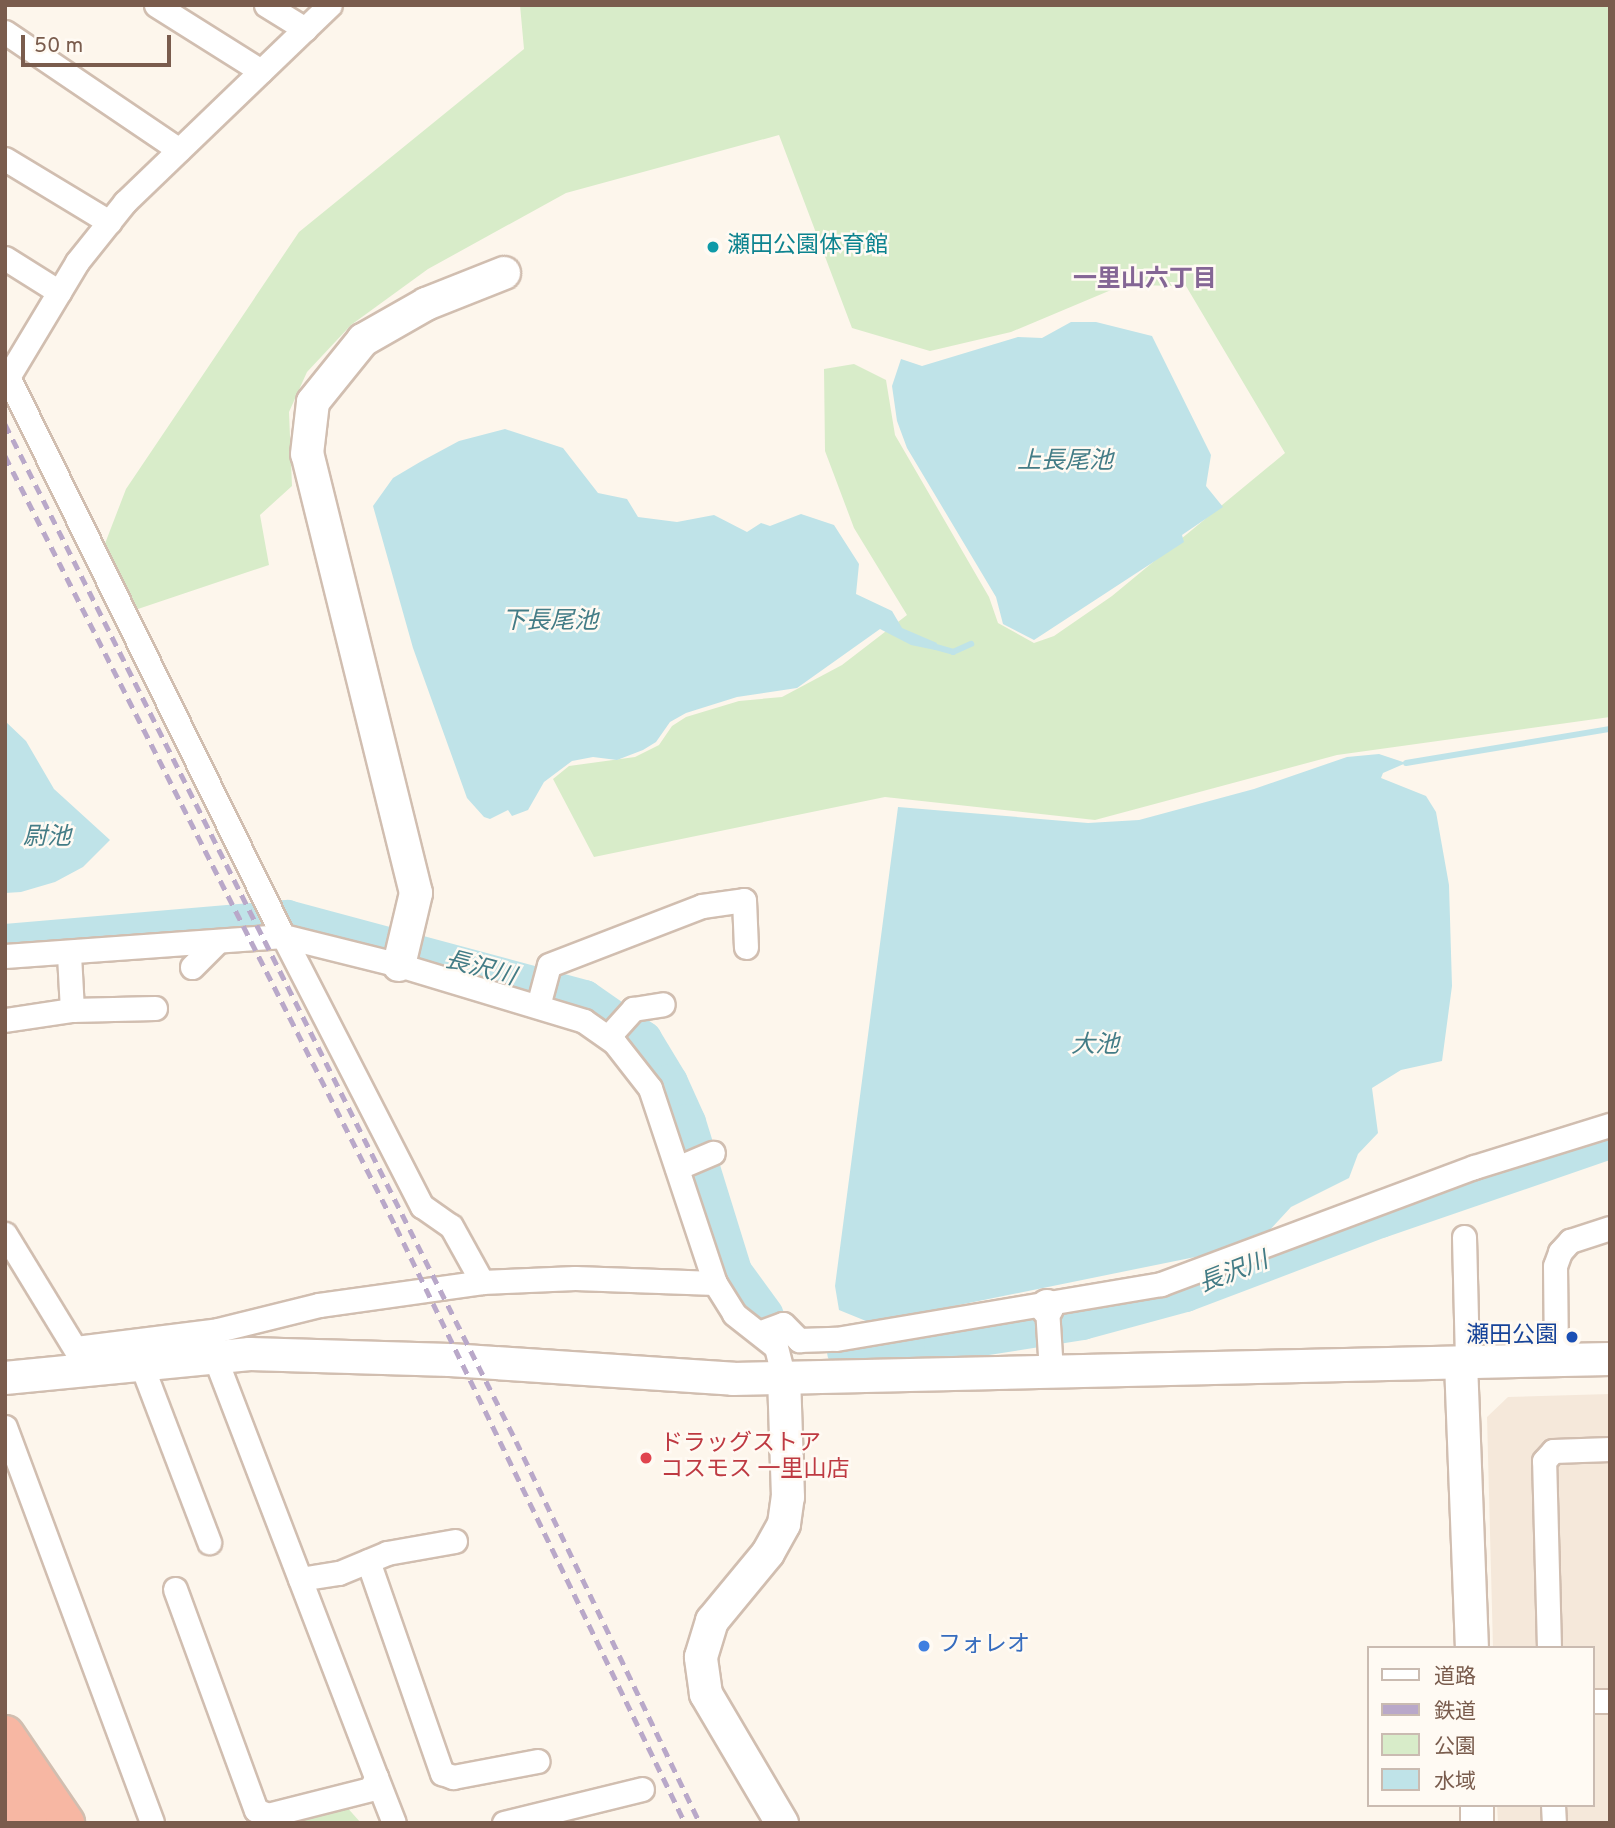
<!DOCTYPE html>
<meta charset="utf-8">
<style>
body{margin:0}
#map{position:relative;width:1615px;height:1828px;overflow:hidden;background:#fdf6ec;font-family:Overpass,"Noto Sans JP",sans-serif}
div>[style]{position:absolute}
.residential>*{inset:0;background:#f5e8da}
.green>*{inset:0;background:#d8ecc9}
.water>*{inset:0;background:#bfe3e8}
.stream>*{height:6px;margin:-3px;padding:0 3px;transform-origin:3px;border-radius:3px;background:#bfe3e8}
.river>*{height:37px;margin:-18.5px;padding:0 18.5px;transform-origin:18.5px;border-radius:18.5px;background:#bfe3e8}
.roads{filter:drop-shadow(2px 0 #d1beb0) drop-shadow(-2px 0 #d1beb0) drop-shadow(0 2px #d1beb0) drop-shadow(0 -2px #d1beb0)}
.street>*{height:23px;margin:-11.5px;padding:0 11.5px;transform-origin:11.5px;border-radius:11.5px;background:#fff}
.secondary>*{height:32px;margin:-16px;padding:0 16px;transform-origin:16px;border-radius:16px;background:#fff}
.highway>*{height:38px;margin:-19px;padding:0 19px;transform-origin:19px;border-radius:19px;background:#f7b7a3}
.rail>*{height:5px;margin-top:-2.5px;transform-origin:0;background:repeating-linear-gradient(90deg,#b9a8c9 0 10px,transparent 0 17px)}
.dots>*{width:19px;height:19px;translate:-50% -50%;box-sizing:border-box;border:4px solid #fffaf3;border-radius:50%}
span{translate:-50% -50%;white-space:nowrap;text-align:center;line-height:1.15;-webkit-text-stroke:5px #fffaf3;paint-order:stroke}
.culture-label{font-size:23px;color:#0d838f}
.left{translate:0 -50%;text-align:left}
.transit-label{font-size:23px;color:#164399}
.right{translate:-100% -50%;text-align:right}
.health-label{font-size:23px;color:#be3a42}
.shop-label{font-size:23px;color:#366cbe}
.neighbourhood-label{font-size:24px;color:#846695;font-weight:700}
.water-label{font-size:24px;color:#437c86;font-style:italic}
.frame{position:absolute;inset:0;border:7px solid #7a5c4d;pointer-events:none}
.legend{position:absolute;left:1367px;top:1646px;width:228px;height:161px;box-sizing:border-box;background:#fffaf3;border:2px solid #cabbb1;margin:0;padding:9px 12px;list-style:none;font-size:21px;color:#7a5c4d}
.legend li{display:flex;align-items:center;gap:14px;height:35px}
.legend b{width:35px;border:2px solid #cabbb1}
.scale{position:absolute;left:21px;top:35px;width:150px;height:32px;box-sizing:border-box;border:4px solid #7a5c4d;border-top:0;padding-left:9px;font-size:21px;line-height:24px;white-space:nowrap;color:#7a5c4d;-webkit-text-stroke:5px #fffaf3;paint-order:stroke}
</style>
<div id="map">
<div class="residential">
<div style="clip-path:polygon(1610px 1394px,1610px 1823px,1498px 1823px,1497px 1805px,1592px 1805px,1592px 1648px,1493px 1648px,1487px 1417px,1508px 1397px)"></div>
</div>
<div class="green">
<div style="clip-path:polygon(520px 5px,1610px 5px,1610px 717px,1337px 755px,1095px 820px,885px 797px,594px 857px,553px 779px,569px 766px,635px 757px,659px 745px,672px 726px,686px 717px,739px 701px,782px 697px,842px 665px,907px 615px,854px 528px,825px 451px,824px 369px,854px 364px,886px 380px,895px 435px,989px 597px,998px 623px,1034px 643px,1054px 636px,1112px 596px,1285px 453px,1186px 286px,1123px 285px,1011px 332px,930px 351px,852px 328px,779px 135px,566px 193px,428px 269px,351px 325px,307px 372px,289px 412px,292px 486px,260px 515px,269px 565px,132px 611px,101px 554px,126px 489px,299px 232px,524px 49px)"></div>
<div style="clip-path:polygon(344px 1804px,361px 1823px,297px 1823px,296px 1819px)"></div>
</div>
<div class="water">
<div style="clip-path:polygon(1071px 322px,1096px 322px,1152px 336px,1211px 455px,1206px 486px,1223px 507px,1182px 535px,1184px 542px,1034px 640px,1003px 624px,996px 597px,907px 448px,897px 421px,892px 386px,901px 359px,922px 366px,1018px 337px,1042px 338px)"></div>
<div style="clip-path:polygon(505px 429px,563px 448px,598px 493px,627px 499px,638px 517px,677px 522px,714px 515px,747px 532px,761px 523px,770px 526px,801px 514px,834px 525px,859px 564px,856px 594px,892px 611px,902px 628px,937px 643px,935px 650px,911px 645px,880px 629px,797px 688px,737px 697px,686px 713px,670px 722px,656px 742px,643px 750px,617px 760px,593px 757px,572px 761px,544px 782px,528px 810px,512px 816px,508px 810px,490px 819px,484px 817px,467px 798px,413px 648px,373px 506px,393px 478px,420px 462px,459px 441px)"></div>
<div style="clip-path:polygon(5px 721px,26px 741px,54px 789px,110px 840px,83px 867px,55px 882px,21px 892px,5px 893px)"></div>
<div style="clip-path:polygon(1379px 754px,1406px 763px,1383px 773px,1381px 778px,1426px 796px,1436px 812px,1449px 885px,1452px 986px,1442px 1061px,1401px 1070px,1372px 1088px,1378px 1133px,1358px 1154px,1349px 1178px,1291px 1207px,1267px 1233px,1210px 1254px,885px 1320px,866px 1321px,839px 1310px,835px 1286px,898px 807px,1088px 823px,1139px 820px,1254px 789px,1347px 757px)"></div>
</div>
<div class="stream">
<div style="left:936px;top:647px;width:18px;rotate:16deg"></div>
<div style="left:953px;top:652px;width:20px;rotate:-24deg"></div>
<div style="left:1406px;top:763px;width:207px;rotate:-9.5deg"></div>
</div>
<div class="river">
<div style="left:5px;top:942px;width:283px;rotate:-4.9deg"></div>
<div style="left:287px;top:918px;width:308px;rotate:15.1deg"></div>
<div style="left:584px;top:998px;width:72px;rotate:34.8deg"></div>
<div style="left:643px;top:1039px;width:50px;rotate:58.8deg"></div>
<div style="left:669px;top:1082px;width:44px;rotate:65.8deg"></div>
<div style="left:687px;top:1122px;width:156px;rotate:72.8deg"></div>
<div style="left:733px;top:1271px;width:54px;rotate:54deg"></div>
<div style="left:845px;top:1351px;width:97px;rotate:-4.7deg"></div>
<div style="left:942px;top:1343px;width:142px;rotate:-8.9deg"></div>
<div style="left:1082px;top:1321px;width:107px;rotate:-15.2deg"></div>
<div style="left:1185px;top:1293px;width:209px;rotate:-20.8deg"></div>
<div style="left:1380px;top:1219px;width:243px;rotate:-19deg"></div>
</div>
<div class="roads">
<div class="street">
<div style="left:156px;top:5px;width:124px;rotate:32.2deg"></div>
<div style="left:266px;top:5px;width:46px;rotate:31.6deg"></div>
<div style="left:5px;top:32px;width:210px;rotate:34.1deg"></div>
<div style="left:5px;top:159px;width:122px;rotate:31.2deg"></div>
<div style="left:5px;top:258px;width:64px;rotate:32.2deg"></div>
<div style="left:8px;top:377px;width:623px;rotate:63.81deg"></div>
<div style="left:283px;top:936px;width:304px;rotate:62.8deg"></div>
<div style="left:422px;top:1206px;width:35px;rotate:35deg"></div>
<div style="left:451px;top:1226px;width:64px;rotate:61deg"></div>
<div style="left:5px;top:382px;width:140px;rotate:-59deg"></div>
<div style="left:77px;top:262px;width:77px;rotate:-51.3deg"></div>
<div style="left:125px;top:202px;width:284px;rotate:-43.9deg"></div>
<div style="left:5px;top:956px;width:279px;rotate:-4.1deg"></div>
<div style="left:283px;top:936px;width:120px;rotate:14deg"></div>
<div style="left:399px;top:965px;width:193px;rotate:16.8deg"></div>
<div style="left:584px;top:1021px;width:37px;rotate:35deg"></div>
<div style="left:614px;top:1042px;width:58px;rotate:52deg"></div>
<div style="left:650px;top:1088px;width:206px;rotate:71.6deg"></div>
<div style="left:715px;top:1283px;width:36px;rotate:58deg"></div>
<div style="left:734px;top:1314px;width:53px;rotate:38.2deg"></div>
<div style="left:776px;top:1347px;width:33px;rotate:76deg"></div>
<div style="left:192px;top:967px;width:35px;rotate:-45deg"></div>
<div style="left:538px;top:1006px;width:42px;rotate:-75deg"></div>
<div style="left:549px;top:965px;width:164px;rotate:-21.1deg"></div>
<div style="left:702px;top:906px;width:42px;rotate:-8.1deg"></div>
<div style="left:744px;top:900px;width:47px;rotate:87.6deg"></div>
<div style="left:72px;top:1010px;width:83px;rotate:-1.4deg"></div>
<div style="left:5px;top:1020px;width:68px;rotate:-8.5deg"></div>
<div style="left:72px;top:1010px;width:56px;rotate:-93.1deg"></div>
<div style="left:608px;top:1037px;width:38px;rotate:-48deg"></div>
<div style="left:633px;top:1009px;width:30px;rotate:-9deg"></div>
<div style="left:677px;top:1168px;width:39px;rotate:-23deg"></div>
<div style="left:5px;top:1234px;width:150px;rotate:58.6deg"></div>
<div style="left:1464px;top:1237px;width:126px;rotate:88.6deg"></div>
<div style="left:1047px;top:1308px;width:63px;rotate:86.4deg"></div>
<div style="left:761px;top:1332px;width:23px;rotate:-20deg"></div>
<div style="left:783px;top:1324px;width:23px;rotate:45deg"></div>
<div style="left:799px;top:1340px;width:37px;rotate:-2deg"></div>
<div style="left:836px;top:1339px;width:330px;rotate:-9.6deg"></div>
<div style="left:1161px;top:1284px;width:334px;rotate:-20.5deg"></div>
<div style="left:1474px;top:1167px;width:142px;rotate:-17.2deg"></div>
<div style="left:76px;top:1348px;width:143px;rotate:-7.2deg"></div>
<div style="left:218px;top:1330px;width:104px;rotate:-13.9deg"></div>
<div style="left:319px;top:1305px;width:165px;rotate:-8deg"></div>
<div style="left:482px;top:1282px;width:93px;rotate:-2.5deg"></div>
<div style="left:575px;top:1278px;width:140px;rotate:2deg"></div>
<div style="left:1556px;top:1360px;width:94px;rotate:-90.6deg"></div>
<div style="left:1555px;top:1266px;width:15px;rotate:-70deg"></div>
<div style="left:1560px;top:1252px;width:15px;rotate:-48deg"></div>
<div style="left:1570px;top:1241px;width:42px;rotate:-18deg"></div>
<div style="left:140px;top:1361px;width:194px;rotate:69.1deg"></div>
<div style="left:5px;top:1427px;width:422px;rotate:69.6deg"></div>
<div style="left:368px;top:1561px;width:225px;rotate:70.8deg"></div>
<div style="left:442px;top:1773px;width:12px;rotate:20deg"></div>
<div style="left:453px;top:1777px;width:86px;rotate:-10.7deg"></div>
<div style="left:300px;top:1579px;width:39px;rotate:-9deg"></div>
<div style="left:339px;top:1573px;width:52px;rotate:-22.6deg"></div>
<div style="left:387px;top:1553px;width:69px;rotate:-10deg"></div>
<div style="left:175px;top:1589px;width:235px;rotate:69.9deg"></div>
<div style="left:256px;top:1810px;width:13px;rotate:23deg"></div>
<div style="left:268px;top:1815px;width:106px;rotate:-14.2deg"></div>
<div style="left:371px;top:1789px;width:13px;rotate:-67deg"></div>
<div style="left:376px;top:1777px;width:452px;rotate:-111deg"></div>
<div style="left:1549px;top:1648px;width:187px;rotate:-91.5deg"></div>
<div style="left:1544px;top:1461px;width:13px;rotate:-48deg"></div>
<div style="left:1553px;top:1451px;width:57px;rotate:-2deg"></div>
<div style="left:1592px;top:1701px;width:18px"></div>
<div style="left:376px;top:1777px;width:49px;rotate:68.6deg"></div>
<div style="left:1553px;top:1805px;width:18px;rotate:87deg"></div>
<div style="left:504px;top:1823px;width:142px;rotate:-13.8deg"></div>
</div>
<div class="secondary">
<div style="left:399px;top:965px;width:74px;rotate:-76.7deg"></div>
<div style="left:416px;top:893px;width:452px;rotate:-103.9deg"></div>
<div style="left:307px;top:454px;width:52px;rotate:-83.4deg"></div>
<div style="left:313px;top:402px;width:80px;rotate:-51.1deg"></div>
<div style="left:363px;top:340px;width:73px;rotate:-29.7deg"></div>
<div style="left:426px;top:304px;width:84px;rotate:-21.7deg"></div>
<div style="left:1047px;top:1306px;width:2px;rotate:90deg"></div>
<div style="left:1461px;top:1363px;width:285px;rotate:87.8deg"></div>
<div style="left:5px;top:1378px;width:246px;rotate:-5.6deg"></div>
<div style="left:250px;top:1354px;width:200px;rotate:1.7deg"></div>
<div style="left:450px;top:1360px;width:284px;rotate:3.8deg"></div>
<div style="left:733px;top:1379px;width:877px;rotate:-1.31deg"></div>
<div style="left:1477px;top:1805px;width:18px;rotate:90deg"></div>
<div style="left:782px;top:1823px;width:150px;rotate:-120.5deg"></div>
<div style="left:706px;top:1694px;width:37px;rotate:-98deg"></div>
<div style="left:701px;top:1657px;width:38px;rotate:-73deg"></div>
<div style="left:712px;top:1621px;width:88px;rotate:-50.5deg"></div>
<div style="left:768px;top:1553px;width:33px;rotate:-61deg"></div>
<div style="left:784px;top:1524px;width:27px;rotate:-82deg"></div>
<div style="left:788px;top:1497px;width:118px;rotate:-91.9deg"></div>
</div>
<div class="highway">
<div style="left:5px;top:1735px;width:107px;rotate:55.7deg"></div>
<div style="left:5px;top:1791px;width:39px;rotate:54deg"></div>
</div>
</div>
<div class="rail">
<div style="left:5px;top:424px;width:1138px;rotate:63.32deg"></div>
<div style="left:516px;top:1441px;width:424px;rotate:64.3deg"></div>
<div style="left:5px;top:456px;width:864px;rotate:63.11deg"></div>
<div style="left:396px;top:1227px;width:662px;rotate:64.13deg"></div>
</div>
<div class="dots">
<div style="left:713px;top:247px;background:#0f9aa8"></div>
<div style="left:1572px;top:1337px;background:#1a4fb4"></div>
<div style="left:646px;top:1458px;background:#e0444e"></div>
<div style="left:924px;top:1646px;background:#3f7fe0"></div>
</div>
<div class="culture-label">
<span class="left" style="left:727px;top:247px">瀬田公園体育館</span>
</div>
<div class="transit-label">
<span class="right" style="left:1558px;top:1337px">瀬田公園</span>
</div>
<div class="health-label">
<span class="left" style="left:660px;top:1458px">ドラッグストア<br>コスモス 一里山店</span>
</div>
<div class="shop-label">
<span class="left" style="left:938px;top:1646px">フォレオ</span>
</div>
<div class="neighbourhood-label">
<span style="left:1145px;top:281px">一里山六丁目</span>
</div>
<div class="water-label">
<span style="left:1065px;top:463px">上長尾池</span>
<span style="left:550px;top:623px">下長尾池</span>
<span style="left:47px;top:839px">尉池</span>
<span style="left:480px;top:970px;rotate:15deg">長沢川</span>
<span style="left:1095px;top:1047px">大池</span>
<span style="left:1234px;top:1274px;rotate:-21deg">長沢川</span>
</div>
<div class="frame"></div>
<ul class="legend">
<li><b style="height:9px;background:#fff"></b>道路</li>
<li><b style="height:9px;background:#b9a8c9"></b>鉄道</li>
<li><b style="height:19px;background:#d8ecc9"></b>公園</li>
<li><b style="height:19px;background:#bfe3e8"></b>水域</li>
</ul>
<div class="scale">50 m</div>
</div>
